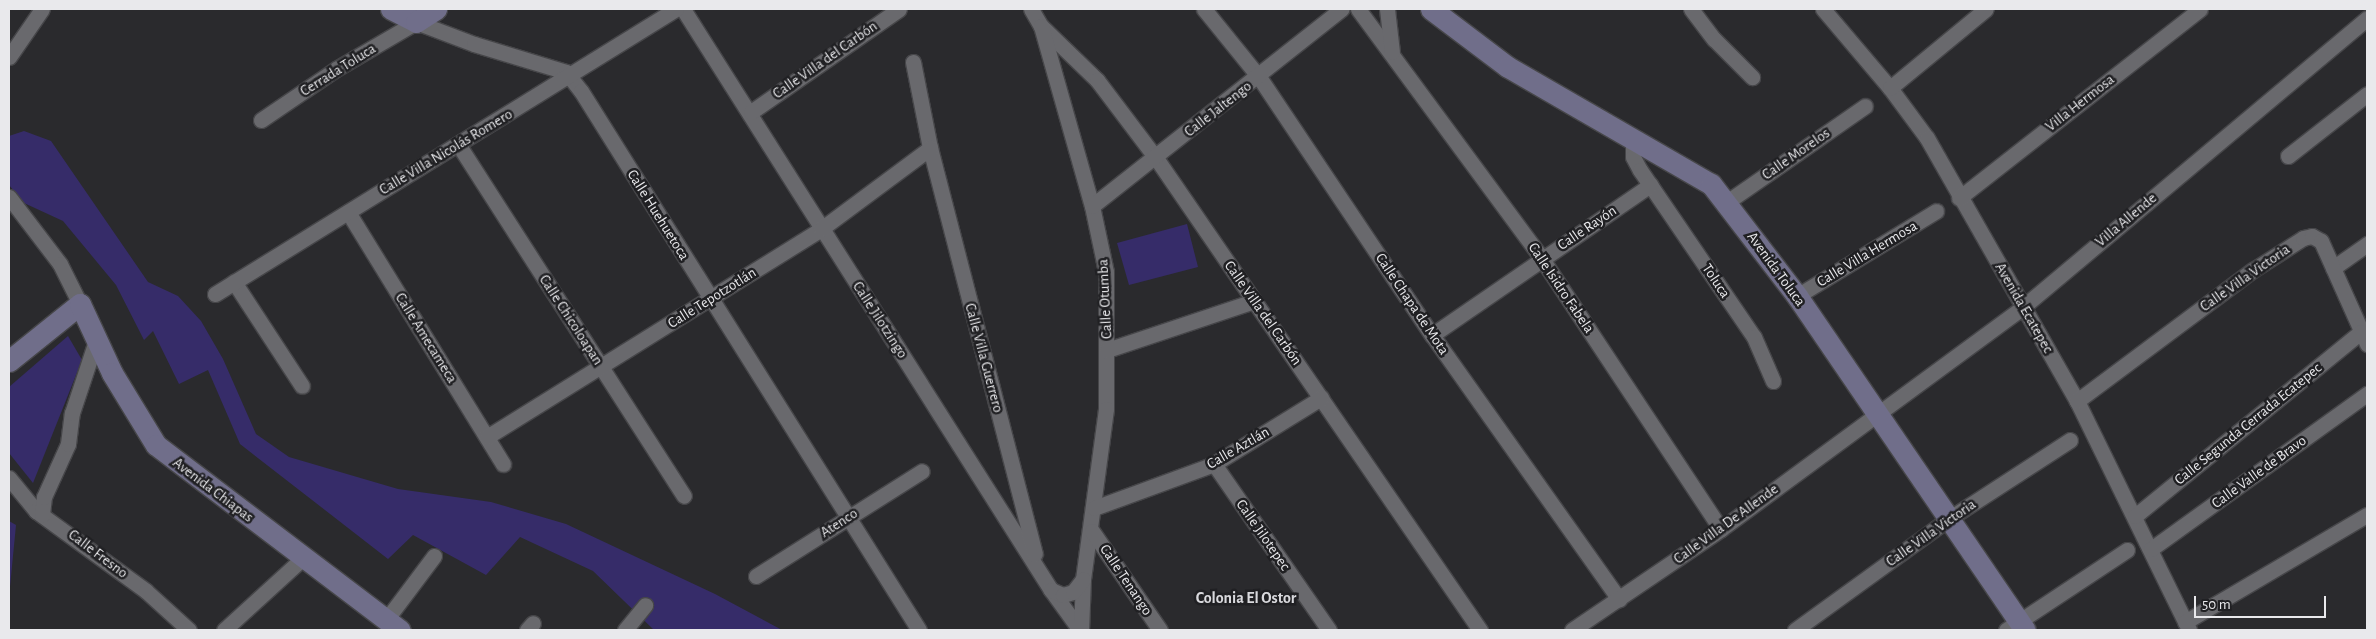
<!DOCTYPE html>
<meta charset="utf-8">
<style>
body{margin:0}
#map{position:relative;width:2376px;height:639px;overflow:hidden;background:#2a2a2d;font-family:"Alegreya Sans",sans-serif}
div>[style]{position:absolute}
.green>*{inset:0;background:#362c69}
.roads{filter:drop-shadow(1px 0 #464649) drop-shadow(-1px 0 #464649) drop-shadow(0 1px #464649) drop-shadow(0 -1px #464649)}
.street>*{height:15px;margin:-7.5px;padding:0 7.5px;transform-origin:7.5px;border-radius:7.5px;background:#69696d}
.secondary>*{height:21px;margin:-10.5px;padding:0 10.5px;transform-origin:10.5px;border-radius:10.5px;background:#706e8a}
span{translate:-50% -50%;white-space:nowrap;text-align:center;line-height:1.15;-webkit-text-stroke:5px #202023;paint-order:stroke}
.street-label{font-size:15px;color:#e9e9ec}
.neighbourhood-label{font-size:16px;color:#d9d9dd;font-weight:700}
.frame{position:absolute;inset:0;border:10px solid #e9e9ec;pointer-events:none}
.scale{position:absolute;left:2194px;top:596px;width:132px;height:22px;box-sizing:border-box;border:2px solid #e9e9ec;border-top:0;padding-left:6px;font-size:15px;line-height:18px;white-space:nowrap;color:#e9e9ec;-webkit-text-stroke:4px #202023;paint-order:stroke}
</style>
<div id="map">
<div class="green">
<div style="clip-path:polygon(24px 131px,51px 141px,148px 282px,178px 296px,201px 321px,223px 359px,256px 434px,289px 457px,398px 489px,491px 502px,566px 524px,715px 594px,782px 630px,654px 630px,593px 571px,520px 537px,486px 575px,413px 535px,388px 559px,240px 444px,208px 370px,179px 384px,153px 331px,144px 340px,116px 285px,63px 221px,24px 203px,9px 185px,9px 136px)"></div>
<div style="clip-path:polygon(1187px 224px,1198px 267px,1129px 285px,1117px 243px)"></div>
<div style="clip-path:polygon(68px 336px,82px 360px,33px 483px,9px 453px,9px 387px)"></div>
<div style="clip-path:polygon(9px 521px,16px 525px,9px 597px)"></div>
</div>
<div class="roads">
<div class="street">
<div style="left:683px;top:9px;width:688px;rotate:57.65deg"></div>
<div style="left:1051px;top:590px;width:49px;rotate:54.1deg"></div>
<div style="left:1031px;top:9px;width:20px;rotate:60deg"></div>
<div style="left:1041px;top:26px;width:78px;rotate:44deg"></div>
<div style="left:1097px;top:80px;width:98px;rotate:52.9deg"></div>
<div style="left:1156px;top:158px;width:573px;rotate:55.53deg"></div>
<div style="left:1204px;top:9px;width:87px;rotate:51deg"></div>
<div style="left:1259px;top:77px;width:311px;rotate:56.2deg"></div>
<div style="left:1432px;top:335px;width:324px;rotate:54.7deg"></div>
<div style="left:1358px;top:9px;width:310px;rotate:53.6deg"></div>
<div style="left:1542px;top:259px;width:324px;rotate:56.5deg"></div>
<div style="left:1387px;top:9px;width:43px;rotate:83.4deg"></div>
<div style="left:1691px;top:9px;width:38px;rotate:53deg"></div>
<div style="left:1714px;top:39px;width:54px;rotate:45deg"></div>
<div style="left:1823px;top:9px;width:104px;rotate:49.7deg"></div>
<div style="left:1890px;top:88px;width:62px;rotate:53.5deg"></div>
<div style="left:1927px;top:138px;width:303px;rotate:60.3deg"></div>
<div style="left:2077px;top:401px;width:255px;rotate:63.9deg"></div>
<div style="left:1041px;top:26px;width:187px;rotate:74.2deg"></div>
<div style="left:1092px;top:206px;width:67px;rotate:78deg"></div>
<div style="left:1106px;top:272px;width:137px;rotate:90deg"></div>
<div style="left:1106px;top:409px;width:172px;rotate:97.7deg"></div>
<div style="left:1083px;top:579px;width:51px;rotate:92.2deg"></div>
<div style="left:9px;top:57px;width:58px;rotate:-55.5deg"></div>
<div style="left:913px;top:62px;width:88px;rotate:78.8deg"></div>
<div style="left:930px;top:148px;width:419px;rotate:75.5deg"></div>
<div style="left:1890px;top:88px;width:124px;rotate:-39.5deg"></div>
<div style="left:751px;top:112px;width:180px;rotate:-34.8deg"></div>
<div style="left:261px;top:120px;width:91px;rotate:-34.2deg"></div>
<div style="left:336px;top:69px;width:93px;rotate:-30.4deg"></div>
<div style="left:416px;top:22px;width:62px;rotate:20.8deg"></div>
<div style="left:474px;top:44px;width:96px;rotate:16.9deg"></div>
<div style="left:566px;top:72px;width:24px;rotate:52deg"></div>
<div style="left:581px;top:91px;width:636px;rotate:57.91deg"></div>
<div style="left:1633px;top:139px;width:18px;rotate:90deg"></div>
<div style="left:1633px;top:157px;width:15px;rotate:62deg"></div>
<div style="left:1640px;top:170px;width:202px;rotate:55.7deg"></div>
<div style="left:1754px;top:337px;width:48px;rotate:66.6deg"></div>
<div style="left:458px;top:144px;width:418px;rotate:57.3deg"></div>
<div style="left:2288px;top:156px;width:100px;rotate:-38.1deg"></div>
<div style="left:9px;top:197px;width:84px;rotate:52.7deg"></div>
<div style="left:60px;top:264px;width:45px;rotate:63.4deg"></div>
<div style="left:1959px;top:198px;width:306px;rotate:-38.1deg"></div>
<div style="left:1727px;top:202px;width:168px;rotate:-34.8deg"></div>
<div style="left:1092px;top:206px;width:318px;rotate:-38.3deg"></div>
<div style="left:348px;top:212px;width:296px;rotate:58.4deg"></div>
<div style="left:2333px;top:268px;width:42px;rotate:-35.2deg"></div>
<div style="left:234px;top:282px;width:124px;rotate:56.8deg"></div>
<div style="left:215px;top:294px;width:542px;rotate:-31.73deg"></div>
<div style="left:1797px;top:296px;width:163px;rotate:-31.4deg"></div>
<div style="left:1432px;top:335px;width:265px;rotate:-34.5deg"></div>
<div style="left:1107px;top:350px;width:155px;rotate:-18.4deg"></div>
<div style="left:2077px;top:401px;width:219px;rotate:-36.7deg"></div>
<div style="left:2253px;top:270px;width:59px;rotate:-32.6deg"></div>
<div style="left:2303px;top:238px;width:9px;rotate:-13deg"></div>
<div style="left:2312px;top:236px;width:10px;rotate:29deg"></div>
<div style="left:2321px;top:241px;width:113px;rotate:65.9deg"></div>
<div style="left:487px;top:437px;width:393px;rotate:-31.9deg"></div>
<div style="left:821px;top:229px;width:136px;rotate:-36.6deg"></div>
<div style="left:1214px;top:464px;width:202px;rotate:55.3deg"></div>
<div style="left:9px;top:478px;width:43px;rotate:50.7deg"></div>
<div style="left:36px;top:511px;width:136px;rotate:36deg"></div>
<div style="left:146px;top:591px;width:58px;rotate:42.2deg"></div>
<div style="left:1094px;top:508px;width:128px;rotate:-20.1deg"></div>
<div style="left:1214px;top:464px;width:126px;rotate:-31.7deg"></div>
<div style="left:42px;top:515px;width:18px;rotate:-84deg"></div>
<div style="left:44px;top:497px;width:58px;rotate:-65.6deg"></div>
<div style="left:68px;top:444px;width:31px;rotate:-83deg"></div>
<div style="left:72px;top:413px;width:76px;rotate:-71.6deg"></div>
<div style="left:2135px;top:516px;width:291px;rotate:-39.2deg"></div>
<div style="left:1092px;top:531px;width:120px;rotate:55.5deg"></div>
<div style="left:2151px;top:549px;width:266px;rotate:-35.7deg"></div>
<div style="left:756px;top:576px;width:196px;rotate:-32.3deg"></div>
<div style="left:1051px;top:590px;width:13px;rotate:23deg"></div>
<div style="left:1063px;top:595px;width:10px;rotate:-17deg"></div>
<div style="left:1073px;top:592px;width:16px;rotate:-52deg"></div>
<div style="left:386px;top:620px;width:80px;rotate:-53.1deg"></div>
<div style="left:2185px;top:622px;width:211px;rotate:-30.5deg"></div>
<div style="left:224px;top:630px;width:108px;rotate:-42.4deg"></div>
<div style="left:527px;top:630px;width:9px;rotate:-49deg"></div>
<div style="left:625px;top:630px;width:32px;rotate:-51deg"></div>
<div style="left:1572px;top:630px;width:180px;rotate:-34.1deg"></div>
<div style="left:1721px;top:529px;width:375px;rotate:-36.3deg"></div>
<div style="left:2023px;top:307px;width:449px;rotate:-40deg"></div>
<div style="left:1795px;top:630px;width:191px;rotate:-35.9deg"></div>
<div style="left:1950px;top:518px;width:143px;rotate:-33deg"></div>
<div style="left:2006px;top:630px;width:145px;rotate:-33.5deg"></div>
</div>
<div class="secondary">
<div style="left:391px;top:9px;width:28px;rotate:27deg"></div>
<div style="left:416px;top:22px;width:24px;rotate:-33deg"></div>
<div style="left:1431px;top:9px;width:96px;rotate:37deg"></div>
<div style="left:1508px;top:67px;width:234px;rotate:30deg"></div>
<div style="left:1711px;top:184px;width:141px;rotate:52.5deg"></div>
<div style="left:1797px;top:296px;width:404px;rotate:55.7deg"></div>
<div style="left:9px;top:361px;width:91px;rotate:-38.8deg"></div>
<div style="left:80px;top:304px;width:76px;rotate:65.1deg"></div>
<div style="left:112px;top:373px;width:84px;rotate:58.6deg"></div>
<div style="left:156px;top:445px;width:306px;rotate:37.2deg"></div>
</div>
</div>
<div class="street-label">
<span style="left:825px;top:60px;rotate:-35deg">Calle Villa del Carbón</span>
<span style="left:338px;top:70px;rotate:-32deg">Cerrada Toluca</span>
<span style="left:2080px;top:103px;rotate:-38deg">Villa Hermosa</span>
<span style="left:1218px;top:109px;rotate:-38deg">Calle Jaltengo</span>
<span style="left:446px;top:152px;rotate:-31deg">Calle Villa Nicolás Romero</span>
<span style="left:1796px;top:154px;rotate:-35deg">Calle Morelos</span>
<span style="left:658px;top:215px;rotate:58deg">Calle Huehuetoca</span>
<span style="left:2126px;top:220px;rotate:-40deg">Villa Allende</span>
<span style="left:1587px;top:228px;rotate:-34deg">Calle Rayón</span>
<span style="left:1867px;top:254px;rotate:-31deg">Calle Villa Hermosa</span>
<span style="left:1776px;top:269px;rotate:54deg">Avenida Toluca</span>
<span style="left:2245px;top:278px;rotate:-35deg">Calle Villa Victoria</span>
<span style="left:1716px;top:281px;rotate:56deg">Toluca</span>
<span style="left:1561px;top:288px;rotate:56deg">Calle Isidro Fabela</span>
<span style="left:712px;top:298px;rotate:-32deg">Calle Tepotzotlán</span>
<span style="left:1105px;top:299px;rotate:-93deg">Calle Otumba</span>
<span style="left:1412px;top:304px;rotate:56deg">Calle Chapa de Mota</span>
<span style="left:2024px;top:308px;rotate:60deg">Avenida Ecatepec</span>
<span style="left:1263px;top:313px;rotate:55deg">Calle Villa del Carbón</span>
<span style="left:571px;top:320px;rotate:57deg">Calle Chicoloapan</span>
<span style="left:880px;top:320px;rotate:57deg">Calle Jilotzingo</span>
<span style="left:426px;top:338px;rotate:58deg">Calle Amecameca</span>
<span style="left:984px;top:358px;rotate:75deg">Calle Villa Guerrero</span>
<span style="left:2248px;top:424px;rotate:-39deg">Calle Segunda Cerrada Ecatepec</span>
<span style="left:1238px;top:448px;rotate:-30deg">Calle Aztlán</span>
<span style="left:2259px;top:472px;rotate:-36deg">Calle Valle de Bravo</span>
<span style="left:213px;top:490px;rotate:37deg">Avenida Chiapas</span>
<span style="left:839px;top:523px;rotate:-33deg">Atenco</span>
<span style="left:1726px;top:524px;rotate:-36deg">Calle Villa De Allende</span>
<span style="left:1931px;top:533px;rotate:-35deg">Calle Villa Victoria</span>
<span style="left:1263px;top:535px;rotate:55deg">Calle Jilotepec</span>
<span style="left:98px;top:554px;rotate:37deg">Calle Fresno</span>
<span style="left:1126px;top:580px;rotate:56deg">Calle Tenango</span>
</div>
<div class="neighbourhood-label">
<span style="left:1246px;top:598px">Colonia El Ostor</span>
</div>
<div class="frame"></div>
<div class="scale">50 m</div>
</div>
